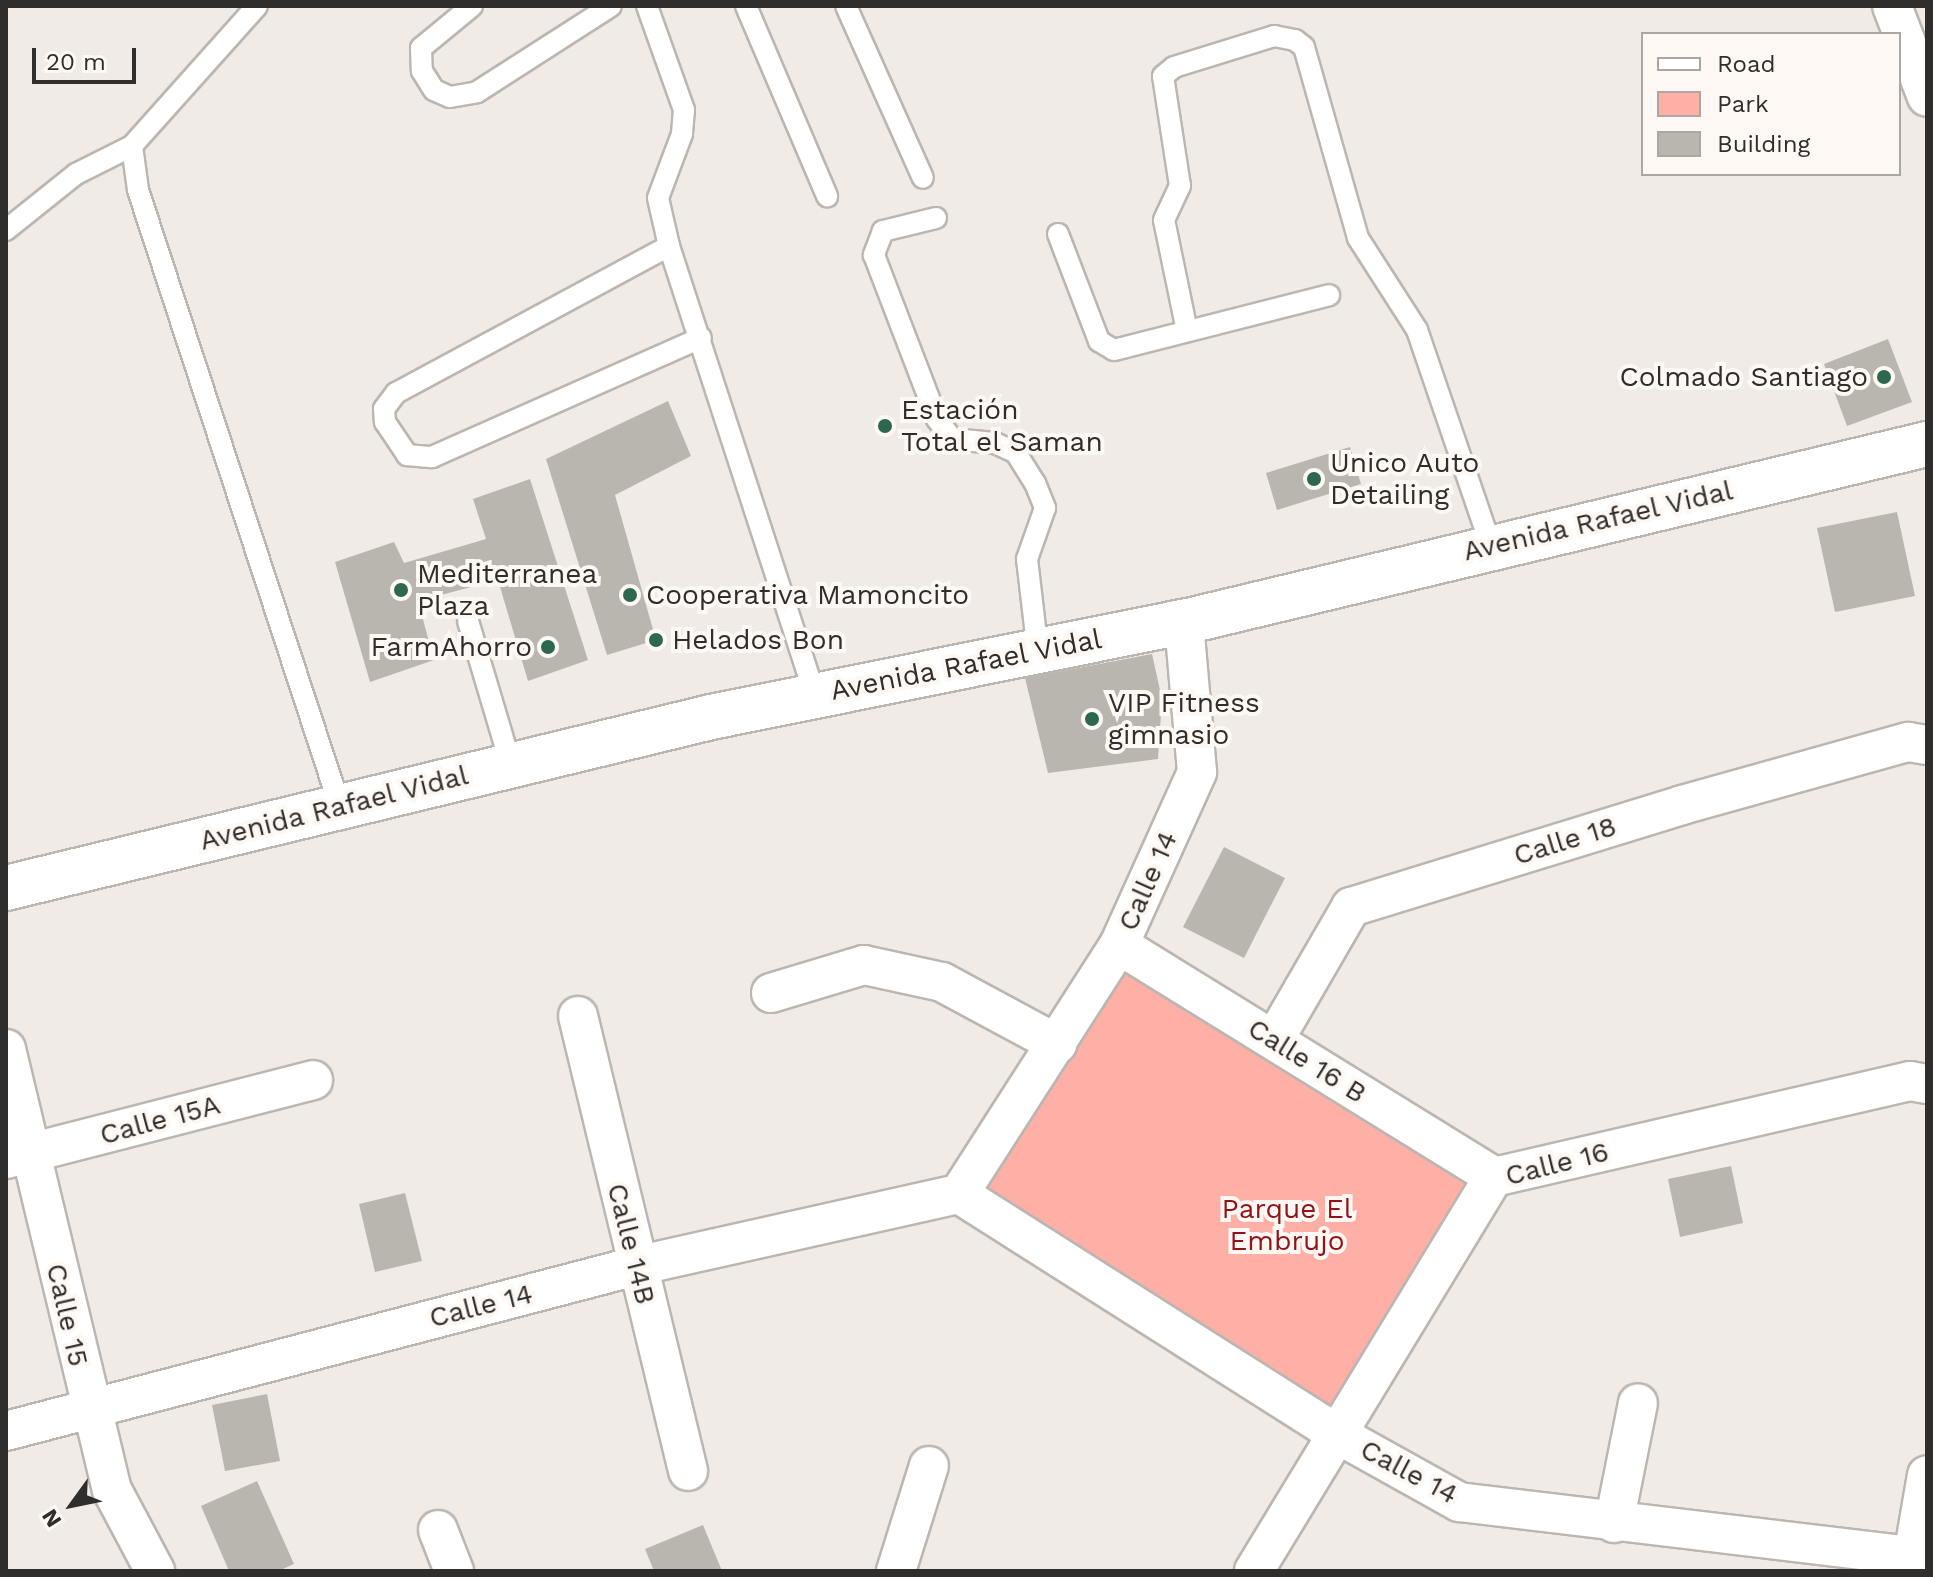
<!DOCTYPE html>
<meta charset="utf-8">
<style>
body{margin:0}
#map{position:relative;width:1933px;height:1577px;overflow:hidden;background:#f0ebe6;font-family:"Work Sans",sans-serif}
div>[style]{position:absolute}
.green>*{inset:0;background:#feb0a7}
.building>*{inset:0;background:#b9b6b0}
.roads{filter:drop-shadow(2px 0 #bbb6b1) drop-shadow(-2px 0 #bbb6b1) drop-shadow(0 2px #bbb6b1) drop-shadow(0 -2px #bbb6b1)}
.service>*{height:20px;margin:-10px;padding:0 10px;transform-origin:10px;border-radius:10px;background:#fff}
.minor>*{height:38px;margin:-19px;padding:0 19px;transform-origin:19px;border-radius:19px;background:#fff}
.secondary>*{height:44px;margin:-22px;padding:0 22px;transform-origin:22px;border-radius:22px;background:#fff}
.dots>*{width:22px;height:22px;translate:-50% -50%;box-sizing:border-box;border:4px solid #fdf8f3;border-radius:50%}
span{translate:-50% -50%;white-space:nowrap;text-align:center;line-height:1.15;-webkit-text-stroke:8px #fdf8f3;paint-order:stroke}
.poi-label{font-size:28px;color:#302e2d}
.right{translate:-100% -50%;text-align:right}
.left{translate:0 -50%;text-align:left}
.street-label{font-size:28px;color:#302e2d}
.park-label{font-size:28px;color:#921218}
.frame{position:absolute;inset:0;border:8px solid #302e2d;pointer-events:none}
.legend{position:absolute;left:1641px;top:32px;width:260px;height:144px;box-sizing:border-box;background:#fdf8f3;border:2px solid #aba7a4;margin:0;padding:10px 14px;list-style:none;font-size:24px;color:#302e2d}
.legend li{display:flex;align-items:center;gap:16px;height:40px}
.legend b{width:40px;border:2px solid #aba7a4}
.north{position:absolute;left:32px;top:1465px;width:80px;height:80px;-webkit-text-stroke:6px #fdf8f3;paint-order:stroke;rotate:237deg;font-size:22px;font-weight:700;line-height:32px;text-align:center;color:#302e2d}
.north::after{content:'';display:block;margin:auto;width:28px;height:36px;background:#302e2d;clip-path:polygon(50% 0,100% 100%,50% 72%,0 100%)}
.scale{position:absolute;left:32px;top:48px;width:104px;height:36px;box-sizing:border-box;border:4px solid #302e2d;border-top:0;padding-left:10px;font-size:24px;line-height:28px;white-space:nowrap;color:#302e2d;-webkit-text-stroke:6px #fdf8f3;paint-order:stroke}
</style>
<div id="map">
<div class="green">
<div style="clip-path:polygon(1119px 945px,1494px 1177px,1337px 1434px,959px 1194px)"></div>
</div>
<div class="building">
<div style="clip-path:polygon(1888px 339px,1912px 402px,1847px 426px,1824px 364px)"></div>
<div style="clip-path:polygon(668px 401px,691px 456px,615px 495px,656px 640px,607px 655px,546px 459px)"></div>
<div style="clip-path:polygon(1350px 447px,1361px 484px,1277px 510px,1266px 473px)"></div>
<div style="clip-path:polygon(530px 479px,588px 660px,528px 681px,498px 580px,418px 601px,434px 660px,370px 682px,335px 562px,394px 542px,404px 563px,486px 539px,473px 499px)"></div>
<div style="clip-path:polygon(1897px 512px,1915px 596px,1835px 612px,1817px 528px)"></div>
<div style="clip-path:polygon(1152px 654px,1162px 699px,1158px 759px,1048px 773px,1025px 678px)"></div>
<div style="clip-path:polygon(1224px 847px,1285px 878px,1244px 958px,1183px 927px)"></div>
<div style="clip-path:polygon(1731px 1166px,1743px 1223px,1680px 1237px,1668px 1179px)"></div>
<div style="clip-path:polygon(405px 1193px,422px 1261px,375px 1272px,359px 1204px)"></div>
<div style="clip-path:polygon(267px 1394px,280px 1461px,225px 1471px,212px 1405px)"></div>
<div style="clip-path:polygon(257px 1481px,294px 1564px,278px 1571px,229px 1571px,201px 1506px)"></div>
<div style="clip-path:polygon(703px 1525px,722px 1571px,654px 1571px,645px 1549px)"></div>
</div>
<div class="roads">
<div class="service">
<div style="left:257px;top:6px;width:188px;rotate:131.8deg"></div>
<div style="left:132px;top:146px;width:44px;rotate:82.2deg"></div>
<div style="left:138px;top:190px;width:649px;rotate:71.87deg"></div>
<div style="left:472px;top:6px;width:66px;rotate:140.5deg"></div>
<div style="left:421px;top:48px;width:23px;rotate:88deg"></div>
<div style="left:422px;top:71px;width:22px;rotate:58deg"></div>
<div style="left:434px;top:90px;width:17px;rotate:24deg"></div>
<div style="left:450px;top:97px;width:27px;rotate:-10deg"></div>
<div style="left:477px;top:92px;width:159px;rotate:-32.7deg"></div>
<div style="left:647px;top:6px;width:110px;rotate:70.4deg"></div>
<div style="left:684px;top:110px;width:24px;rotate:95deg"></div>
<div style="left:682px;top:134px;width:68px;rotate:110.6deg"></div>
<div style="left:658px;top:198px;width:49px;rotate:77.1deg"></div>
<div style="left:669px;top:246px;width:472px;rotate:72deg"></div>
<div style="left:746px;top:6px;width:207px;rotate:66.9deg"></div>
<div style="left:846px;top:6px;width:188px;rotate:65.9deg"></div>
<div style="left:936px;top:218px;width:55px;rotate:166.2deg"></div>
<div style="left:883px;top:231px;width:26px;rotate:111deg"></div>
<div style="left:874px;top:255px;width:176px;rotate:69deg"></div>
<div style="left:937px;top:419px;width:25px;rotate:53deg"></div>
<div style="left:952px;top:439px;width:43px;rotate:5.3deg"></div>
<div style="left:995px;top:443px;width:23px;rotate:25deg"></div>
<div style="left:1016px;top:453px;width:36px;rotate:58deg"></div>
<div style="left:1035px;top:483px;width:27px;rotate:68deg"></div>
<div style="left:1045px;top:508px;width:54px;rotate:109.4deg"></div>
<div style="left:1027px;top:559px;width:94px;rotate:83.3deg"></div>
<div style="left:6px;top:230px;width:90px;rotate:-38.7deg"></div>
<div style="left:76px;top:174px;width:63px;rotate:-26.6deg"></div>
<div style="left:1058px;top:234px;width:115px;rotate:69deg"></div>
<div style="left:1099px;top:341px;width:17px;rotate:31deg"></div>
<div style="left:1114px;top:350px;width:222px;rotate:-14.3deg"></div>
<div style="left:669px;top:246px;width:310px;rotate:151.7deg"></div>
<div style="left:396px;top:393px;width:20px;rotate:127deg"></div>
<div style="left:384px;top:409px;width:13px;rotate:86deg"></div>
<div style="left:385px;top:422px;width:40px;rotate:56deg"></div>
<div style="left:407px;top:455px;width:25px;rotate:5deg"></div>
<div style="left:432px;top:457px;width:294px;rotate:-23.9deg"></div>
<div style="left:1187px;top:331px;width:113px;rotate:-101.7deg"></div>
<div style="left:1164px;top:220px;width:38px;rotate:-65deg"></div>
<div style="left:1180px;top:186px;width:111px;rotate:-98.8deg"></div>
<div style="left:1163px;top:76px;width:14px;rotate:-39deg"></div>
<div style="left:1174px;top:67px;width:105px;rotate:-17.2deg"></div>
<div style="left:1274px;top:36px;width:21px;rotate:11deg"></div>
<div style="left:1295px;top:40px;width:11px;rotate:38deg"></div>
<div style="left:1304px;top:47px;width:198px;rotate:74.2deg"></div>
<div style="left:1358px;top:238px;width:109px;rotate:57.3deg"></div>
<div style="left:1417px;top:330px;width:228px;rotate:71.1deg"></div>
<div style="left:468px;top:621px;width:150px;rotate:73.4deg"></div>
</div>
<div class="minor">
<div style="left:1892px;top:6px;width:97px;rotate:69deg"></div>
<div style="left:1119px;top:945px;width:441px;rotate:31.7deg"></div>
<div style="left:771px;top:993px;width:97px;rotate:-16.8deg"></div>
<div style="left:864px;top:965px;width:80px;rotate:12.3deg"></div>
<div style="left:942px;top:982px;width:131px;rotate:28.3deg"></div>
<div style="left:578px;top:1016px;width:468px;rotate:76.4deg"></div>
<div style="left:1274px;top:1040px;width:154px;rotate:-59.9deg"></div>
<div style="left:1351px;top:907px;width:346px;rotate:-17.1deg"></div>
<div style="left:1682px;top:805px;width:235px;rotate:-15.6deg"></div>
<div style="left:1908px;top:742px;width:19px;rotate:9deg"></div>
<div style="left:6px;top:1049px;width:454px;rotate:76.5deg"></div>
<div style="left:112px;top:1490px;width:92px;rotate:62deg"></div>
<div style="left:6px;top:1159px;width:317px;rotate:-14.4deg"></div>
<div style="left:959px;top:1194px;width:448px;rotate:32.4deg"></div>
<div style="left:1337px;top:1434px;width:140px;rotate:29.1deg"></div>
<div style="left:1459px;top:1502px;width:471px;rotate:6.8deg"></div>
<div style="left:6px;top:1431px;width:651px;rotate:-14.68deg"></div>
<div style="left:636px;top:1266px;width:331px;rotate:-12.6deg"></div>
<div style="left:959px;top:1194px;width:296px;rotate:-57.3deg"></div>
<div style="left:1119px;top:945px;width:190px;rotate:-65.7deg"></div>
<div style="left:1197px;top:772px;width:151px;rotate:-95deg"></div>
<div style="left:1614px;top:1523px;width:122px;rotate:-78.7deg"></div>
<div style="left:438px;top:1530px;width:44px;rotate:68.7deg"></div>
<div style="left:1913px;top:1556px;width:82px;rotate:-80.2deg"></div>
<div style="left:896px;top:1571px;width:110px;rotate:-72.6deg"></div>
<div style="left:1254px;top:1571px;width:461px;rotate:-58.7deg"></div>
<div style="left:1494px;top:1177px;width:427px;rotate:-13deg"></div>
<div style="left:1910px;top:1081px;width:17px;rotate:10deg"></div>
</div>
<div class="secondary">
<div style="left:6px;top:888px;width:725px;rotate:-13.63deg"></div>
<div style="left:711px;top:717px;width:482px;rotate:-11.4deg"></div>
<div style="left:1184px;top:622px;width:764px;rotate:-13.47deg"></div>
</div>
</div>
<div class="dots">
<div style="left:1884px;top:377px;background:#2d6750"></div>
<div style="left:885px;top:426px;background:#2d6750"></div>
<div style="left:1314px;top:479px;background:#2d6750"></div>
<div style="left:401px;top:590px;background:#2d6750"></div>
<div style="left:630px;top:595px;background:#2d6750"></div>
<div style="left:656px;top:640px;background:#2d6750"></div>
<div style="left:548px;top:647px;background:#2d6750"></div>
<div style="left:1092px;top:719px;background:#2d6750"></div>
</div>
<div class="poi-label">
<span class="right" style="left:1868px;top:377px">Colmado Santiago</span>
<span class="left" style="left:901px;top:426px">Estación<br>Total el Saman</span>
<span class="left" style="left:1330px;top:479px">Unico Auto<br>Detailing</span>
<span class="left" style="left:417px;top:590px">Mediterranea<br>Plaza</span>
<span class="left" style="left:646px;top:595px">Cooperativa Mamoncito</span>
<span class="left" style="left:672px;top:640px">Helados Bon</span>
<span class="right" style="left:532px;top:647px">FarmAhorro</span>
<span class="left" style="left:1108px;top:719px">VIP Fitness<br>gimnasio</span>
</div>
<div class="street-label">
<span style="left:1598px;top:521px;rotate:-13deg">Avenida Rafael Vidal</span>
<span style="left:966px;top:665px;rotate:-11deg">Avenida Rafael Vidal</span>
<span style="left:334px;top:808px;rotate:-14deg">Avenida Rafael Vidal</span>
<span style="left:1565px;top:841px;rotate:-17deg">Calle 18</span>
<span style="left:1148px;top:881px;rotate:-66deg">Calle 14</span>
<span style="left:1307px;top:1061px;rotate:32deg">Calle 16 B</span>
<span style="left:160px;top:1120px;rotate:-15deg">Calle 15A</span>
<span style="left:1557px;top:1164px;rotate:-14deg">Calle 16</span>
<span style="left:631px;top:1244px;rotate:76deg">Calle 14B</span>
<span style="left:481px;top:1306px;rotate:-14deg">Calle 14</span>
<span style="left:67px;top:1315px;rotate:77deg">Calle 15</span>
<span style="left:1409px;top:1472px;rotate:28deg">Calle 14</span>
</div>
<div class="park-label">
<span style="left:1287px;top:1225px">Parque El<br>Embrujo</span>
</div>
<div class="frame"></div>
<ul class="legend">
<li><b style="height:10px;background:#fff"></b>Road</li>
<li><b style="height:22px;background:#feb0a7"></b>Park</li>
<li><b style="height:22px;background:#b9b6b0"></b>Building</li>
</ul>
<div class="north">N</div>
<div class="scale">20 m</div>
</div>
